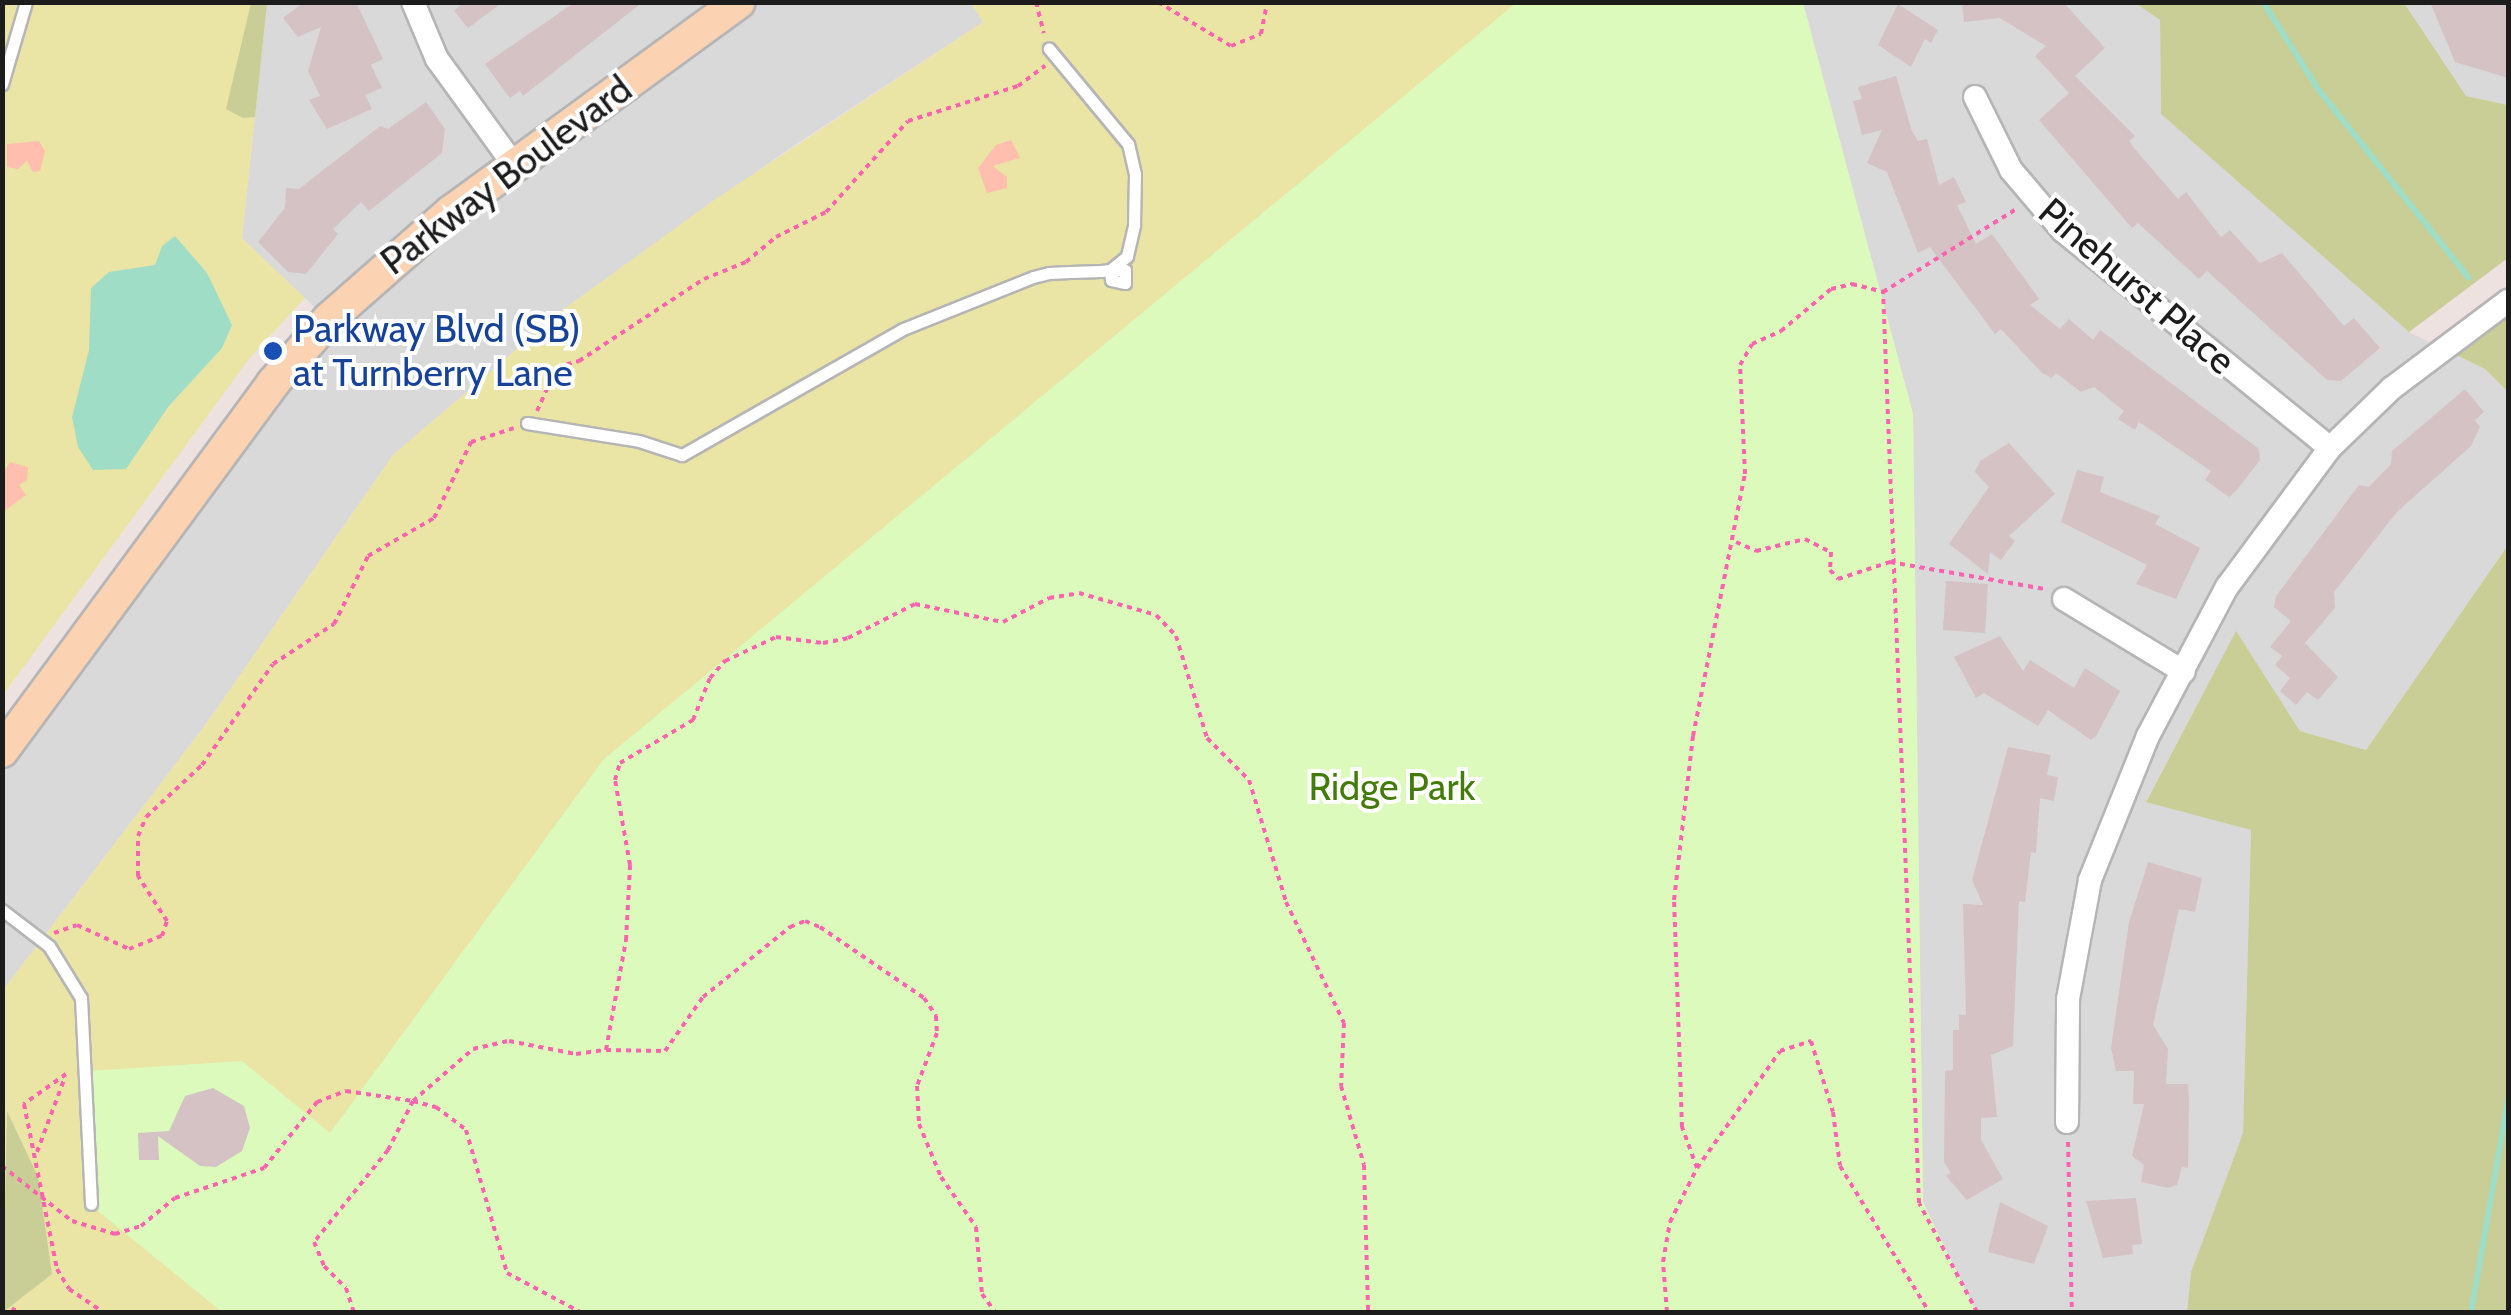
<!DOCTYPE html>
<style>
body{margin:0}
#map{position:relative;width:2511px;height:1315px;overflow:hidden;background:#eee2e1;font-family:Cabin,sans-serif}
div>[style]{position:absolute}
.residential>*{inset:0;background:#dad9da}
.grass>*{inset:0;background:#eae4a5}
.forest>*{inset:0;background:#c8ce95}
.sand>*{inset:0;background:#ffbeae}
.park>*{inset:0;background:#dcfabc}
.water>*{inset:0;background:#a0ddc6}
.stream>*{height:6px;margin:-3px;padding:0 3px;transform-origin:3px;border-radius:3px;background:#a0ddc6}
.building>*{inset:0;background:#d4c2c5}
.path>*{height:4px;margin-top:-2px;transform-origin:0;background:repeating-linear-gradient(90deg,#fd63af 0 5px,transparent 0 10px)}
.roads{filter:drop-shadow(2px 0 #b5b5b5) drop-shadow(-2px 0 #b5b5b5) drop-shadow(0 2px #b5b5b5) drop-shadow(0 -2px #b5b5b5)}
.lane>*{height:11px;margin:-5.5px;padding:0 5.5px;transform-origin:5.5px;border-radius:5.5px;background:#fff}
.street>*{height:22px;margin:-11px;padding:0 11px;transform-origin:11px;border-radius:11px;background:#fff}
.secondary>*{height:32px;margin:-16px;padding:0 16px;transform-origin:16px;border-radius:16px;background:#fbd3b2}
.dots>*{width:28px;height:28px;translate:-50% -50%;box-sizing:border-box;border:5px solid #fff;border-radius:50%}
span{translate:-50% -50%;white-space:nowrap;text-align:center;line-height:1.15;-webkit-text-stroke:8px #fff;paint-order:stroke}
.street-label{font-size:38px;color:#1c1c1c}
.transit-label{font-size:38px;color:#164399}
.left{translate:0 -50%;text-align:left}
.park-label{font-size:38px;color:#437c08}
.frame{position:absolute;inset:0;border:5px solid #1c1c1c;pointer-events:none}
</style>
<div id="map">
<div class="residential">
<div style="clip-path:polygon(267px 3px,971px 3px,983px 22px,789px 149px,564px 309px,393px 455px,206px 724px,3px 990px,3px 753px,328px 320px,242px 238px)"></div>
<div style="clip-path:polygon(1803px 3px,2135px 3px,2160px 20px,2161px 114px,2409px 332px,2485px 369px,2508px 392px,2508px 545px,2366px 750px,2300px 731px,2236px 632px,2146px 801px,2251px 830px,2243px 1133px,2191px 1272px,2187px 1312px,1976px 1312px,1923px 1202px,1913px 414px)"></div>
<div style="clip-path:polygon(2404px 3px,2508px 3px,2508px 105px,2466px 96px)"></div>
</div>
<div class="grass">
<div style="clip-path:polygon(3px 3px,267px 3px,242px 238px,305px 298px,249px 359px,3px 695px)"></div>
<div style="clip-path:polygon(971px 3px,1516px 3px,222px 1312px,3px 1312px,3px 990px,206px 724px,393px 455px,564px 309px,714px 200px,983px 22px)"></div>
</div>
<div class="forest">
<div style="clip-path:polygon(251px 3px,267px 3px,255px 117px,243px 118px,226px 109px)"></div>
<div style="clip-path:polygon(2135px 3px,2404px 3px,2466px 96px,2508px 105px,2508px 258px,2409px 332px,2161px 114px,2160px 20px)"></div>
<div style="clip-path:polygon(2508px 310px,2508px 392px,2485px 369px,2450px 352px)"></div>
<div style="clip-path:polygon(2508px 545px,2508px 1312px,2187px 1312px,2191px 1272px,2243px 1133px,2251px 830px,2146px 802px,2236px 631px,2300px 731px,2366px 750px)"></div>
<div style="clip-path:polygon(7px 1111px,38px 1177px,52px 1274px,3px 1312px)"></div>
</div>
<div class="sand">
<div style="clip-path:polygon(1011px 140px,1020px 158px,993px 166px,1007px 177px,1007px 188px,987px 193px,978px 168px,996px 145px)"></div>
<div style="clip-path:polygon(39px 141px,45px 151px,40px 171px,33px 172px,27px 161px,18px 169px,7px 167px,7px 144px)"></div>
<div style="clip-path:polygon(10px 462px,28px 467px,27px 480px,19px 485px,26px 495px,3px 512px,3px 473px)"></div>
</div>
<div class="park">
<div style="clip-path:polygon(1516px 3px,1803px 3px,1913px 414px,1923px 1202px,1976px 1312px,222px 1312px,93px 1207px,88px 1071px,242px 1061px,330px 1133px,603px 760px)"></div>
</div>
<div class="water">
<div style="clip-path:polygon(175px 236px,207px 273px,232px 325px,222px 348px,168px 407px,126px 469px,93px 470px,78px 447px,72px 417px,89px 350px,91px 288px,109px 272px,155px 265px,162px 246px)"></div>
</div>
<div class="stream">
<div style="left:2263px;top:2px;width:103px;rotate:57.7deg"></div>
<div style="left:2318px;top:89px;width:241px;rotate:51.4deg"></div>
<div style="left:2471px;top:1312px;width:216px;rotate:-80.1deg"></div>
</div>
<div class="building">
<div style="clip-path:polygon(304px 2px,356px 2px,383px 59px,371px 65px,382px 88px,365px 95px,372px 109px,327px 129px,309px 100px,320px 96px,308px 71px,321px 27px,298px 37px,283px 18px)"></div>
<div style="clip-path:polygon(464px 2px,503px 2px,468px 28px,454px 11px)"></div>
<div style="clip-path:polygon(575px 2px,643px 2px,523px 96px,520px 91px,510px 98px,485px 64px)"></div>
<div style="clip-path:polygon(1962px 2px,2063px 2px,2105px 48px,2075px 76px,2135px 136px,2129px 141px,2134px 148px,2178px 199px,2186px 192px,2221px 237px,2230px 230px,2260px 263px,2282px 253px,2344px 326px,2354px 318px,2380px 348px,2341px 381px,2327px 380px,2207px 271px,2199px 279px,2138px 223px,2132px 228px,2039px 120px,2069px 93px,2035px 56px,2046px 46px,2000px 18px,1964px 22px)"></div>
<div style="clip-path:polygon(2430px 2px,2508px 2px,2508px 78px,2455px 62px)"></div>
<div style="clip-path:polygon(1898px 4px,1938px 30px,1931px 43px,1925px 39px,1911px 67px,1878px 45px)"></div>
<div style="clip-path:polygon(1896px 76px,1912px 131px,1918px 141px,1927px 139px,1939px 185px,1954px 177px,1966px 202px,1957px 205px,1976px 244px,1992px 234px,2039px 299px,2030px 305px,2060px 329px,2069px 319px,2093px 340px,2100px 330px,2259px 449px,2260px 460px,2237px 490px,2229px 497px,2205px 480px,2211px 471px,2139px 422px,2135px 430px,2118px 419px,2124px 411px,2094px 387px,2081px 392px,2056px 373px,2052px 378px,2042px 373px,2001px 329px,1995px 334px,1930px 247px,1918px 253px,1887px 172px,1867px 163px,1882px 130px,1862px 135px,1853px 101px,1862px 99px,1858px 87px)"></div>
<div style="clip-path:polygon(426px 102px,445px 129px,442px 153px,369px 211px,361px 202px,333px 229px,338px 234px,306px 274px,288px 272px,258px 242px,285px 208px,286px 188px,299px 189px,380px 126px,388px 129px)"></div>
<div style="clip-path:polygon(2465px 389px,2484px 412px,2475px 420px,2480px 427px,2471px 446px,2397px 512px,2334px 592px,2335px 608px,2305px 643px,2338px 677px,2318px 700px,2307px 692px,2296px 705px,2280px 691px,2290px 678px,2275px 665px,2282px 656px,2270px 647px,2291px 621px,2274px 607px,2276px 596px,2359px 485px,2369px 487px,2391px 464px,2392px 451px)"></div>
<div style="clip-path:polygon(2009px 443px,2055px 494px,2009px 536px,2015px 541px,2001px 560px,1990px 552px,1988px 574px,1949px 544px,1989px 487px,1975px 472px,1980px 461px)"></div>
<div style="clip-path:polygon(2077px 470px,2104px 477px,2100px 492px,2160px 516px,2155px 524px,2200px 548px,2176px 599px,2136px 584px,2147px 565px,2061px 522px)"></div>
<div style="clip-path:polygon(1946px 581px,1988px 584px,1985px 633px,1943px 630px)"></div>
<div style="clip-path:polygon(2000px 636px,2023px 671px,2030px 660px,2074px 688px,2085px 668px,2120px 691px,2096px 736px,2091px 740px,2048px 710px,2038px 726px,1984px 693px,1976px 698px,1954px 657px)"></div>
<div style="clip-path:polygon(2008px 747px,2051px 755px,2047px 775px,2058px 777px,2054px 801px,2040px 798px,2036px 853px,2031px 852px,2025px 902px,2019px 901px,2013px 1046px,1991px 1055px,1997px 1117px,1981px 1118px,1981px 1140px,2003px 1179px,1967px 1200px,1946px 1176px,1951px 1173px,1944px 1162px,1945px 1071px,1953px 1070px,1953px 1030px,1959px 1030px,1959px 1015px,1966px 1015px,1963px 904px,1983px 905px,1972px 880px)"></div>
<div style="clip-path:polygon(2148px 862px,2202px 878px,2195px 912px,2179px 909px,2153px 1025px,2168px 1049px,2166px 1084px,2188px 1084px,2189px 1101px,2188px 1168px,2182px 1167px,2177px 1185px,2168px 1188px,2141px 1182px,2144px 1165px,2132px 1156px,2144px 1104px,2133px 1104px,2134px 1071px,2116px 1071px,2111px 1048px,2129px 922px)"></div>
<div style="clip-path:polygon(213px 1088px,244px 1106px,250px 1128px,242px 1151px,216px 1167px,200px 1166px,158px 1136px,159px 1160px,139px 1160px,138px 1133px,169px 1131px,185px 1096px)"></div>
<div style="clip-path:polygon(2136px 1198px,2142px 1244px,2132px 1245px,2133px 1254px,2103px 1258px,2086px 1201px)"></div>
<div style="clip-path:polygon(2000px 1202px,2048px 1226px,2034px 1264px,1988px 1252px)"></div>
</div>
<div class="path">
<div style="left:1036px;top:2px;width:32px;rotate:76deg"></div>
<div style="left:1158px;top:2px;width:85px;rotate:31.1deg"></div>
<div style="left:1231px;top:46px;width:32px;rotate:-22deg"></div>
<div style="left:1261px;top:34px;width:33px;rotate:-79deg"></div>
<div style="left:537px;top:411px;width:48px;rotate:-65.6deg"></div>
<div style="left:557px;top:367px;width:23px;rotate:-15deg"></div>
<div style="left:579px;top:361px;width:149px;rotate:-33.3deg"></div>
<div style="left:704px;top:279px;width:45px;rotate:-22deg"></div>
<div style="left:746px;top:262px;width:39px;rotate:-40deg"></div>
<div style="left:776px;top:237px;width:56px;rotate:-26.6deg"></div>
<div style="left:826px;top:212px;width:122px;rotate:-48deg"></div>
<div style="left:908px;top:121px;width:115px;rotate:-17.7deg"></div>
<div style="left:1018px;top:86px;width:34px;rotate:-37deg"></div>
<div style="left:1736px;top:542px;width:22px;rotate:24deg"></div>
<div style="left:1756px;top:551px;width:50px;rotate:-13.8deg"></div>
<div style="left:1805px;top:539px;width:29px;rotate:27deg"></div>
<div style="left:1831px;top:552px;width:18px;rotate:93deg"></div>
<div style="left:1830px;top:570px;width:12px;rotate:48deg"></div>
<div style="left:1838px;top:579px;width:55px;rotate:-18.1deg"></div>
<div style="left:1890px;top:562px;width:157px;rotate:9.9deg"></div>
<div style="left:54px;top:933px;width:24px;rotate:-19deg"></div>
<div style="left:77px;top:925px;width:57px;rotate:24.8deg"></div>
<div style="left:129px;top:949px;width:35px;rotate:-22deg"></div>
<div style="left:162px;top:936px;width:16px;rotate:-72deg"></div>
<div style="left:167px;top:921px;width:54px;rotate:-122.8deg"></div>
<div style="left:138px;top:876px;width:40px;rotate:-90deg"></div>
<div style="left:138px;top:836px;width:21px;rotate:-67deg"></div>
<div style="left:146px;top:817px;width:76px;rotate:-42.9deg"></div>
<div style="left:202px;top:765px;width:123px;rotate:-54.9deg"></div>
<div style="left:273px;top:664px;width:73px;rotate:-33.3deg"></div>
<div style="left:334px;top:624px;width:76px;rotate:-63.4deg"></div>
<div style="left:368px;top:556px;width:76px;rotate:-29.9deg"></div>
<div style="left:434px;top:518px;width:85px;rotate:-64deg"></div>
<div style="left:471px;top:442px;width:45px;rotate:-18deg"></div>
<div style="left:606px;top:1050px;width:59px;rotate:1deg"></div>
<div style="left:665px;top:1051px;width:66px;rotate:-54.9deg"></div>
<div style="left:703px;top:997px;width:112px;rotate:-38.8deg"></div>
<div style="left:790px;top:927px;width:16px;rotate:-22deg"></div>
<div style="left:805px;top:921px;width:16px;rotate:22deg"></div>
<div style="left:820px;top:927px;width:126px;rotate:34.3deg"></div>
<div style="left:924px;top:998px;width:22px;rotate:56deg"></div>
<div style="left:936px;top:1016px;width:17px;rotate:87deg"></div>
<div style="left:937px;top:1033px;width:57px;rotate:110.7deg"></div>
<div style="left:917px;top:1086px;width:38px;rotate:87deg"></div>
<div style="left:919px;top:1124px;width:57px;rotate:67.5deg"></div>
<div style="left:941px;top:1177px;width:61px;rotate:55deg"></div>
<div style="left:976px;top:1227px;width:67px;rotate:84.9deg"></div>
<div style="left:982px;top:1294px;width:22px;rotate:54deg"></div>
<div style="left:66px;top:1074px;width:52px;rotate:144.5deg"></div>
<div style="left:24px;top:1104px;width:168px;rotate:78.7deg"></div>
<div style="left:57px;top:1269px;width:23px;rotate:59deg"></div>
<div style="left:69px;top:1289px;width:41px;rotate:34.1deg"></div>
<div style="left:413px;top:1101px;width:79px;rotate:-40.9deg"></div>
<div style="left:473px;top:1049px;width:37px;rotate:-13deg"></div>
<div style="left:509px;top:1041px;width:68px;rotate:11deg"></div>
<div style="left:576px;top:1054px;width:30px;rotate:-8deg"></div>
<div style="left:606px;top:1050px;width:112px;rotate:-79.7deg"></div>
<div style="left:626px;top:940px;width:75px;rotate:-86.9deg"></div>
<div style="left:630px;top:865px;width:86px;rotate:-100deg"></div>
<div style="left:615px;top:780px;width:18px;rotate:-74deg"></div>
<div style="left:620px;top:763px;width:85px;rotate:-30.5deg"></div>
<div style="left:693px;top:720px;width:45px;rotate:-68deg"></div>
<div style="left:710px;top:678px;width:23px;rotate:-49deg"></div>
<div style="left:725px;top:661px;width:56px;rotate:-25.2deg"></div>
<div style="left:776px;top:637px;width:47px;rotate:7.3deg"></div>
<div style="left:823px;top:643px;width:25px;rotate:-11deg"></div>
<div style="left:848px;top:638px;width:75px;rotate:-26.9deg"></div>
<div style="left:915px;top:604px;width:90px;rotate:11.6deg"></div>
<div style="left:1003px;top:622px;width:52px;rotate:-27.6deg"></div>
<div style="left:1049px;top:598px;width:30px;rotate:-9deg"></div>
<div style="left:1079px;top:593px;width:80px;rotate:15.9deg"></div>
<div style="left:1156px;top:615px;width:29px;rotate:46deg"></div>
<div style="left:1176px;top:636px;width:107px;rotate:73.1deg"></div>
<div style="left:1207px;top:738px;width:59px;rotate:45deg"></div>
<div style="left:1249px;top:780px;width:127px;rotate:73.1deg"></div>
<div style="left:1286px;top:902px;width:134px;rotate:64.4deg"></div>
<div style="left:1344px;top:1023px;width:63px;rotate:92.7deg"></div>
<div style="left:1341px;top:1086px;width:82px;rotate:73.8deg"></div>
<div style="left:1364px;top:1165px;width:147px;rotate:88.4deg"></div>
<div style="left:413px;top:1101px;width:24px;rotate:15deg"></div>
<div style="left:436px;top:1107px;width:38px;rotate:37deg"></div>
<div style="left:466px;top:1130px;width:149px;rotate:74deg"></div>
<div style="left:507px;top:1273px;width:83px;rotate:28.1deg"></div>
<div style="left:2068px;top:1142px;width:170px;rotate:88.7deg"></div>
<div style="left:37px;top:1152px;width:80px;rotate:-69.5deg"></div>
<div style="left:2px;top:1166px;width:89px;rotate:38.2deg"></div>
<div style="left:72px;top:1221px;width:45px;rotate:16.8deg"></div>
<div style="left:115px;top:1234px;width:27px;rotate:-17deg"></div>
<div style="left:141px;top:1226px;width:44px;rotate:-39.5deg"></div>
<div style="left:175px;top:1198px;width:94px;rotate:-18.6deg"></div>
<div style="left:264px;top:1168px;width:85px;rotate:-51.2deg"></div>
<div style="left:317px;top:1102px;width:31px;rotate:-21deg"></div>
<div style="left:346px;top:1091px;width:68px;rotate:8.5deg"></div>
<div style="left:413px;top:1101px;width:55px;rotate:117deg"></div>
<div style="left:388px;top:1150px;width:118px;rotate:128.8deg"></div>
<div style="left:314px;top:1242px;width:26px;rotate:67deg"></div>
<div style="left:324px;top:1266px;width:31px;rotate:45deg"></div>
<div style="left:346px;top:1288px;width:25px;rotate:72deg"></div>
<div style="left:1697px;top:1168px;width:143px;rotate:-54.6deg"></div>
<div style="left:1780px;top:1051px;width:33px;rotate:-18deg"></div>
<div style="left:1811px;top:1041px;width:74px;rotate:72.8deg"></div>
<div style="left:1833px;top:1112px;width:54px;rotate:82.6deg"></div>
<div style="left:1840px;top:1166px;width:171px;rotate:58.6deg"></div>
<div style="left:12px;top:1312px;width:6px;rotate:-59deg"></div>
<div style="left:1667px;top:1312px;width:50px;rotate:-94.6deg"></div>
<div style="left:1663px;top:1262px;width:41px;rotate:-80.1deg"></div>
<div style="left:1670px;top:1222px;width:60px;rotate:-63.4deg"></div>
<div style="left:1697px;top:1168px;width:44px;rotate:-110.1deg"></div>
<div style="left:1682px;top:1127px;width:227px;rotate:-92deg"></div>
<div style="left:1674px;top:900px;width:165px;rotate:-83.4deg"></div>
<div style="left:1693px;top:736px;width:267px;rotate:-78.8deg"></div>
<div style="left:1745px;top:474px;width:109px;rotate:-92.6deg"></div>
<div style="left:1740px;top:365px;width:24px;rotate:-60deg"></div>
<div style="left:1752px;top:344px;width:32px;rotate:-24deg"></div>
<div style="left:1781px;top:331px;width:65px;rotate:-40deg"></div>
<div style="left:1831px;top:289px;width:22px;rotate:-13deg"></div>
<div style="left:1852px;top:284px;width:32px;rotate:14deg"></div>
<div style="left:1977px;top:1312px;width:123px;rotate:-118deg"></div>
<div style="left:1919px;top:1203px;width:912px;rotate:-92.26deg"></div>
<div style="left:1883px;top:292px;width:159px;rotate:-31.9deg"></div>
</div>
<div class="roads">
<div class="lane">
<div style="left:2px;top:84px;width:85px;rotate:-73.7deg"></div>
<div style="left:527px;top:423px;width:113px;rotate:9.1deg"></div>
<div style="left:639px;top:441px;width:45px;rotate:18deg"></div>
<div style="left:682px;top:455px;width:254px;rotate:-29.7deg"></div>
<div style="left:903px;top:329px;width:140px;rotate:-21.8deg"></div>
<div style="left:1033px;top:277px;width:16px;rotate:-14deg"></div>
<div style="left:1049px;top:273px;width:21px;rotate:-3deg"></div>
<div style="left:1070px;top:272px;width:31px;rotate:-2deg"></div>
<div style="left:1101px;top:271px;width:9px;rotate:-6deg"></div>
<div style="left:1110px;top:270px;width:15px"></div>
<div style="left:1125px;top:270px;width:13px;rotate:90deg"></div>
<div style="left:1125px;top:283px;width:14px;rotate:-168deg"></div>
<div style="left:1111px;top:280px;width:10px;rotate:-96deg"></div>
<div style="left:1110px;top:270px;width:22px;rotate:-39deg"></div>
<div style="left:1127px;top:256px;width:32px;rotate:-77deg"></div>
<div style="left:1134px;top:225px;width:51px;rotate:-88.9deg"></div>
<div style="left:1135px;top:174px;width:31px;rotate:-103deg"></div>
<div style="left:1128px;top:144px;width:124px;rotate:-129.7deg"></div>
<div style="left:2px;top:910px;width:59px;rotate:37.5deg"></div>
<div style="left:49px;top:946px;width:61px;rotate:58.4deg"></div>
<div style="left:81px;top:998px;width:206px;rotate:87.2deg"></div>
</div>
<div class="street">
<div style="left:413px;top:2px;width:62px;rotate:67.2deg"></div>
<div style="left:437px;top:59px;width:131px;rotate:54deg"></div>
<div style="left:1975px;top:97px;width:81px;rotate:63.7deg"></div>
<div style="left:2011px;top:170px;width:80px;rotate:49.6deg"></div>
<div style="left:2063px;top:231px;width:344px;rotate:39.1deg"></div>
<div style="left:2064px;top:599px;width:140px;rotate:31.3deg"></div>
<div style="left:2067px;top:1122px;width:123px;rotate:-89.5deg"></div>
<div style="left:2068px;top:999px;width:121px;rotate:-79.5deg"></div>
<div style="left:2090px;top:880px;width:155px;rotate:-68.1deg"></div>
<div style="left:2148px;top:736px;width:169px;rotate:-62.1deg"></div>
<div style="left:2227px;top:587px;width:173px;rotate:-53.5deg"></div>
<div style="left:2330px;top:448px;width:86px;rotate:-44.1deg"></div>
<div style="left:2392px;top:388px;width:145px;rotate:-36.9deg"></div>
</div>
<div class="secondary">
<div style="left:2px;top:751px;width:457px;rotate:-53.6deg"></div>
<div style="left:273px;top:383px;width:85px;rotate:-48.8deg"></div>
<div style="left:329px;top:319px;width:162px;rotate:-41.3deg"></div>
<div style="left:451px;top:212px;width:356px;rotate:-36.1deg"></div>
</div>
</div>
<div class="dots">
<div style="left:273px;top:351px;background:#1a4fb4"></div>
</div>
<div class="street-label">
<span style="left:506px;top:175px;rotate:-37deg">Parkway Boulevard</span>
<span style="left:2137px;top:286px;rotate:41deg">Pinehurst Place</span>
</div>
<div class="transit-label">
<span class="left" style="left:293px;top:351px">Parkway Blvd (SB)<br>at Turnberry Lane</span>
</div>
<div class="park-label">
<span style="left:1392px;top:787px">Ridge Park</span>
</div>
<div class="frame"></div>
</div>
